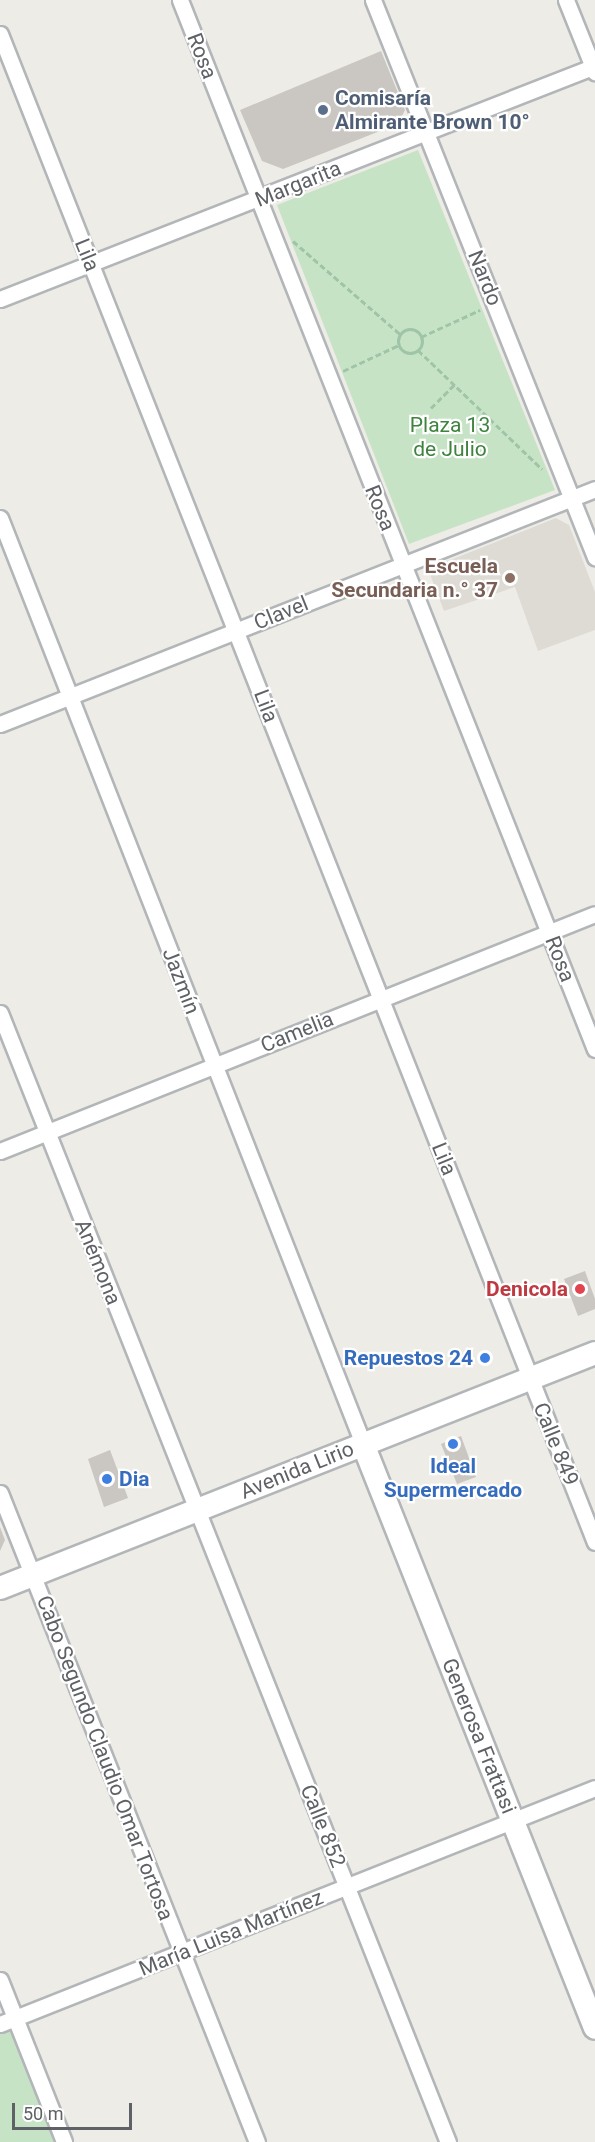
<!DOCTYPE html>
<meta charset="utf-8">
<style>
body{margin:0}
#map{position:relative;width:595px;height:2142px;overflow:hidden;background:#eeece6;font-family:Roboto,sans-serif}
div>[style]{position:absolute}
.education>*{inset:0;background:#dedbd5}
.green>*{inset:0;background:#c7e3c5}
.building>*{inset:0;background:#cac7c3}
.path>*{height:3px;margin-top:-1.5px;transform-origin:0;background:repeating-linear-gradient(90deg,#9fc4a8 0 6px,transparent 0 9px)}
.path>.ring{margin:-1.5px;padding:0;box-sizing:content-box;background:none;border:3px solid #9fc4a8;border-radius:50%}
.roads{filter:drop-shadow(2px 0 #b3b6b9) drop-shadow(-2px 0 #b3b6b9) drop-shadow(0 2px #b3b6b9) drop-shadow(0 -2px #b3b6b9)}
.street>*{height:15px;margin:-7.5px;padding:0 7.5px;transform-origin:7.5px;border-radius:7.5px;background:#fff}
.secondary>*{height:22px;margin:-11px;padding:0 11px;transform-origin:11px;border-radius:11px;background:#fff}
.dots>*{width:16px;height:16px;translate:-50% -50%;box-sizing:border-box;border:3px solid #fff;border-radius:50%}
span{translate:-50% -50%;white-space:nowrap;text-align:center;line-height:1.15;-webkit-text-stroke:4.5px #fff;paint-order:stroke}
.street-label{font-size:21px;color:#5e6165}
.service-label{font-size:21px;color:#4e5e75;font-weight:700}
.left{translate:0 -50%;text-align:left}
.park-label{font-size:21px;color:#3f833f}
.education-label{font-size:21px;color:#785e54;font-weight:700}
.right{translate:-100% -50%;text-align:right}
.health-label{font-size:21px;color:#be3a42;font-weight:700}
.shop-label{font-size:21px;color:#366cbe;font-weight:700}
.scale{position:absolute;left:12px;top:2103px;width:120px;height:27px;box-sizing:border-box;border:3px solid #5e6165;border-top:0;padding-left:8px;font-size:18px;line-height:21px;white-space:nowrap;color:#5e6165;-webkit-text-stroke:4px #fff;paint-order:stroke}
</style>
<div id="map">
<div class="education">
<div style="clip-path:polygon(556px 518px,569px 525px,595px 592px,595px 630px,538px 651px,515px 587px,444px 611px,428px 569px)"></div>
</div>
<div class="green">
<div style="clip-path:polygon(418px 150px,555px 490px,409px 544px,277px 205px)"></div>
<div style="clip-path:polygon(11px 2029px,55px 2142px,0 2142px,0 2033px)"></div>
</div>
<div class="building">
<div style="clip-path:polygon(381px 51px,405px 110px,398px 124px,283px 169px,262px 161px,240px 110px)"></div>
<div style="clip-path:polygon(585px 1271px,595px 1299px,595px 1309px,578px 1316px,564px 1279px)"></div>
<div style="clip-path:polygon(461px 1436px,476px 1477px,457px 1484px,441px 1444px)"></div>
<div style="clip-path:polygon(110px 1450px,128px 1498px,104px 1507px,88px 1459px)"></div>
<div style="clip-path:polygon(0 1527px,5px 1540px,0 1551px)"></div>
</div>
<div class="path">
<div style="left:293px;top:241px;width:142px;rotate:41deg"></div>
<div class="ring" style="left:398px;top:329px;width:21px;height:21px"></div>
<div style="left:421px;top:337px;width:65px;rotate:-24.6deg"></div>
<div style="left:418px;top:350px;width:172px;rotate:43.8deg"></div>
<div style="left:343px;top:371px;width:62px;rotate:-24.9deg"></div>
<div style="left:431px;top:408px;width:33px;rotate:-45deg"></div>
</div>
<div class="roads">
<div class="street">
<div style="left:180px;top:0;width:1128px;rotate:68.42deg"></div>
<div style="left:373px;top:0;width:600px;rotate:68.27deg"></div>
<div style="left:566px;top:0;width:78px;rotate:68.1deg"></div>
<div style="left:0;top:34px;width:1621px;rotate:68.47deg"></div>
<div style="left:0;top:299px;width:639px;rotate:-21.39deg"></div>
<div style="left:0;top:518px;width:995px;rotate:68.59deg"></div>
<div style="left:0;top:724px;width:640px;rotate:-21.55deg"></div>
<div style="left:0;top:1013px;width:1215px;rotate:68.36deg"></div>
<div style="left:0;top:1151px;width:640px;rotate:-21.72deg"></div>
<div style="left:0;top:1493px;width:698px;rotate:68.4deg"></div>
<div style="left:0;top:1980px;width:174px;rotate:68.4deg"></div>
<div style="left:0;top:2024px;width:640px;rotate:-21.64deg"></div>
</div>
<div class="secondary">
<div style="left:363px;top:1444px;width:628px;rotate:68.33deg"></div>
<div style="left:0;top:1588px;width:640px;rotate:-21.55deg"></div>
</div>
</div>
<div class="dots">
<div style="left:323px;top:110px;background:#5c6f8a"></div>
<div style="left:510px;top:578px;background:#8d6e63"></div>
<div style="left:580px;top:1289px;background:#e0444e"></div>
<div style="left:485px;top:1358px;background:#3f7fe0"></div>
<div style="left:453px;top:1444px;background:#3f7fe0"></div>
<div style="left:107px;top:1479px;background:#3f7fe0"></div>
</div>
<div class="street-label">
<span style="left:202px;top:56px;rotate:69deg">Rosa</span>
<span style="left:298px;top:184px;rotate:-22deg">Margarita</span>
<span style="left:87px;top:255px;rotate:68deg">Lila</span>
<span style="left:485px;top:278px;rotate:68deg">Nardo</span>
<span style="left:380px;top:508px;rotate:68deg">Rosa</span>
<span style="left:281px;top:613px;rotate:-22deg">Clavel</span>
<span style="left:266px;top:706px;rotate:69deg">Lila</span>
<span style="left:560px;top:959px;rotate:69deg">Rosa</span>
<span style="left:181px;top:981px;rotate:69deg">Jazmín</span>
<span style="left:297px;top:1032px;rotate:-22deg">Camelia</span>
<span style="left:444px;top:1159px;rotate:68deg">Lila</span>
<span style="left:98px;top:1262px;rotate:68deg">Anémona</span>
<span style="left:556px;top:1444px;rotate:68deg">Calle 849</span>
<span style="left:297px;top:1470px;rotate:-22deg">Avenida Lirio</span>
<span style="left:479px;top:1736px;rotate:68deg">Generosa Frattasi</span>
<span style="left:105px;top:1758px;rotate:69deg">Cabo Segundo Claudio Omar Tortosa</span>
<span style="left:323px;top:1826px;rotate:68deg">Calle 852</span>
<span style="left:231px;top:1933px;rotate:-22deg">María Luisa Martínez</span>
</div>
<div class="service-label">
<span class="left" style="left:335px;top:110px">Comisaría<br>Almirante Brown 10°</span>
</div>
<div class="park-label">
<span style="left:450px;top:437px">Plaza 13<br>de Julio</span>
</div>
<div class="education-label">
<span class="right" style="left:498px;top:578px">Escuela<br>Secundaria n.° 37</span>
</div>
<div class="health-label">
<span class="right" style="left:568px;top:1289px">Denicola</span>
</div>
<div class="shop-label">
<span class="right" style="left:473px;top:1358px">Repuestos 24</span>
<span style="left:453px;top:1478px">Ideal<br>Supermercado</span>
<span class="left" style="left:119px;top:1479px">Dia</span>
</div>
<div class="scale">50 m</div>
</div>
